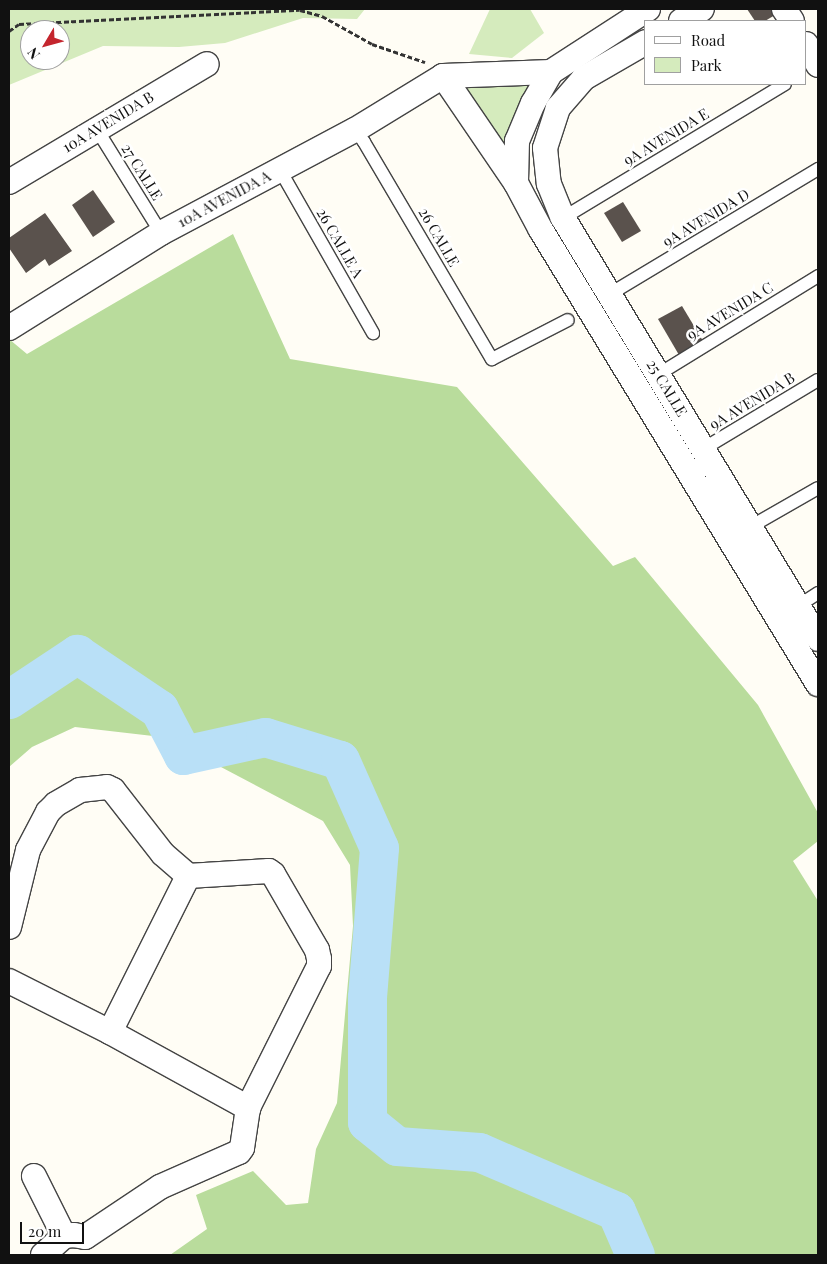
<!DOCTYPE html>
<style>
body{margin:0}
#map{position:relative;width:827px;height:1264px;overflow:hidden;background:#fffdf5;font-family:"Playfair Display",serif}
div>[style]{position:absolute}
.green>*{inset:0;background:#d5ebbd}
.forest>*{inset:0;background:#b9dc9c}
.river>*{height:39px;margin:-19.5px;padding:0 19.5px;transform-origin:19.5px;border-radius:19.5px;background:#b9e0f7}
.building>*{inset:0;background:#5a524d}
.path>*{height:3px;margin-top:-1.5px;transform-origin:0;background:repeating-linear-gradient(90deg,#333 0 5px,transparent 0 7.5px)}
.roads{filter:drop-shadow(1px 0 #444) drop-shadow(-1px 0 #444) drop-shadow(0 1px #444) drop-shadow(0 -1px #444)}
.lane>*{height:12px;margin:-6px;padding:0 6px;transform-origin:6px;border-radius:6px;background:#fff}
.street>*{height:24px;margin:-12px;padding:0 12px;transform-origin:12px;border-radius:12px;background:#fff}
span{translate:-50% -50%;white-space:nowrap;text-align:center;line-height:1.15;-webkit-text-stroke:5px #fff;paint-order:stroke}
.street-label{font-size:15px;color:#111}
.frame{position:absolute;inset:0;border:10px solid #111;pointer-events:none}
.legend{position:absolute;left:644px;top:20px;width:162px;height:65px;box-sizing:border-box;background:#fff;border:1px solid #a0a0a0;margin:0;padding:6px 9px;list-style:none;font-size:15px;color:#111}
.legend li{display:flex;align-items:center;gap:10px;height:25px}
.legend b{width:25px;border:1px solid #a0a0a0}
.north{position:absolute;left:20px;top:20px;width:50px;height:50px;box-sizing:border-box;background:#fff;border:1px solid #a0a0a0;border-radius:50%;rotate:233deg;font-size:14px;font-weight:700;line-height:20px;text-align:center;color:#111}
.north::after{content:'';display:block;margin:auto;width:18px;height:22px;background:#c4262e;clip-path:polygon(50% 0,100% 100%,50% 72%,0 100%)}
.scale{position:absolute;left:20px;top:1222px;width:64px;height:22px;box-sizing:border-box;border:2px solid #111;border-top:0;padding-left:6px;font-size:15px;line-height:18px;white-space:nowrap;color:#111;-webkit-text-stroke:4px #fff;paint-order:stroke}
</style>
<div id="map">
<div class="green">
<div style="clip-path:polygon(evenodd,9px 9px,365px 9px,357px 19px,303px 18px,225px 43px,179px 47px,103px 46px,9px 85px,9px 9px,30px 30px,60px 30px,60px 60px,30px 60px,30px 30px)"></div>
<div style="clip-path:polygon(490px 9px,530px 9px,544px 33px,512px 58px,469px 54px)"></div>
<div style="clip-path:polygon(457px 81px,537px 83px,509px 158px)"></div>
</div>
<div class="forest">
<div style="clip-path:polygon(233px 234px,290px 359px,457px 387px,613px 566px,635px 557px,758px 705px,818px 813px,818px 841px,793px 861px,818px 901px,818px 1255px,170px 1255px,207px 1229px,196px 1195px,253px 1171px,286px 1205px,308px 1203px,316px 1149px,337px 1103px,353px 926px,350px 865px,323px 821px,202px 757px,153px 736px,75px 727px,32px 747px,9px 767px,9px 339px,27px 354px)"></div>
</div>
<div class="river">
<div style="left:9px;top:699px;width:82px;rotate:-33.5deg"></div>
<div style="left:77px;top:654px;width:99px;rotate:33.9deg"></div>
<div style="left:159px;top:709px;width:52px;rotate:62.4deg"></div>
<div style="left:183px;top:755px;width:84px;rotate:-12.4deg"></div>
<div style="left:265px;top:737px;width:78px;rotate:17deg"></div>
<div style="left:340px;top:760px;width:96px;rotate:66.1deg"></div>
<div style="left:379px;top:848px;width:149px;rotate:94.6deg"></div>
<div style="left:367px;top:997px;width:125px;rotate:90deg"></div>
<div style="left:367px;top:1122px;width:38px;rotate:39deg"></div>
<div style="left:397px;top:1146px;width:82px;rotate:4.2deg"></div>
<div style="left:479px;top:1152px;width:149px;rotate:23.3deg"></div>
<div style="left:616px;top:1211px;width:48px;rotate:66.6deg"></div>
</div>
<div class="building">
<div style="clip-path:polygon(747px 9px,772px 9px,775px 15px,765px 21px,755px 21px)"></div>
<div style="clip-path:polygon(93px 190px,115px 222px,93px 237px,72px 205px)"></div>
<div style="clip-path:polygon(623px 202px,641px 231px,622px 242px,604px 213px)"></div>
<div style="clip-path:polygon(45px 213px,72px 251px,49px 266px,45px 259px,26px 273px,9px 248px,9px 238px)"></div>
<div style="clip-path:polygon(682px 306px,703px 341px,679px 355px,658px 319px)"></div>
</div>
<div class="path">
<div style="left:9px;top:31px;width:12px;rotate:-35deg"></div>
<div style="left:19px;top:24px;width:281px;rotate:-2.9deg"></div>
<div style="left:300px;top:10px;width:23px;rotate:15deg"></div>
<div style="left:322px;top:16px;width:57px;rotate:29.2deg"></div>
<div style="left:372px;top:44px;width:56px;rotate:18.8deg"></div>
</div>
<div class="roads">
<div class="lane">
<div style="left:96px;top:128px;width:123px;rotate:58.2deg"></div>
<div style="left:355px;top:130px;width:15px;rotate:53deg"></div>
<div style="left:364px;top:142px;width:252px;rotate:59.5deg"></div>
<div style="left:492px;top:359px;width:85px;rotate:-27.2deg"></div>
<div style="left:280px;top:170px;width:188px;rotate:60.3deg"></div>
<div style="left:563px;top:218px;width:259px;rotate:-31.1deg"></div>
<div style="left:610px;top:294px;width:243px;rotate:-31deg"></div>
<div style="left:659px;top:374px;width:187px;rotate:-31.6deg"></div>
<div style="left:703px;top:449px;width:134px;rotate:-31deg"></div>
<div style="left:750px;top:527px;width:78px;rotate:-29.8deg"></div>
<div style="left:798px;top:606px;width:24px;rotate:-33deg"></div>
</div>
<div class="street">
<div style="left:648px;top:9px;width:116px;rotate:147deg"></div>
<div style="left:551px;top:72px;width:36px;rotate:120deg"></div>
<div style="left:533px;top:103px;width:41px;rotate:112.8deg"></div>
<div style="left:517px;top:141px;width:42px;rotate:91.4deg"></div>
<div style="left:516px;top:183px;width:53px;rotate:62deg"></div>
<div style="left:541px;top:230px;width:532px;rotate:58.61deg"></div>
<div style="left:784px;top:9px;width:14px;rotate:56deg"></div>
<div style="left:681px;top:21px;width:24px;rotate:-30deg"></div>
<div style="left:646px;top:42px;width:72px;rotate:149.9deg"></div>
<div style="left:584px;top:78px;width:40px;rotate:131deg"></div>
<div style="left:558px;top:108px;width:42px;rotate:108deg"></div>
<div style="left:545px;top:148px;width:36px;rotate:84deg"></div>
<div style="left:549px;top:184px;width:37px;rotate:68deg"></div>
<div style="left:563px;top:218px;width:492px;rotate:58.8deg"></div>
<div style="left:806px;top:44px;width:24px;rotate:60deg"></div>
<div style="left:443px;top:76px;width:130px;rotate:55.7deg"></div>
<div style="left:443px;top:76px;width:108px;rotate:-2.1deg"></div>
<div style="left:9px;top:182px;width:230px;rotate:-30.8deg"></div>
<div style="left:9px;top:328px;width:179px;rotate:-32deg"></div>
<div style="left:161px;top:233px;width:220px;rotate:-28deg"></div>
<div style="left:355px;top:130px;width:103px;rotate:-31.5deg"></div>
<div style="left:9px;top:927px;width:79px;rotate:-76.1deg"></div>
<div style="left:28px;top:850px;width:43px;rotate:-62.2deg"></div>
<div style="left:48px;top:812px;width:11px;rotate:-45deg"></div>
<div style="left:56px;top:804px;width:28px;rotate:-30deg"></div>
<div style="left:80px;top:790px;width:27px;rotate:-6deg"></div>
<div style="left:107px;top:787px;width:7px;rotate:27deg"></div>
<div style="left:113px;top:790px;width:81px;rotate:52deg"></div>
<div style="left:163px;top:854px;width:33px;rotate:41deg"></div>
<div style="left:188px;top:876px;width:81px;rotate:-3.5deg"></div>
<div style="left:269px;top:871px;width:5px;rotate:37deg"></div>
<div style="left:273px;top:874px;width:88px;rotate:59.9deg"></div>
<div style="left:317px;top:950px;width:9px;rotate:77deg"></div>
<div style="left:319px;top:959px;width:7px;rotate:90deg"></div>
<div style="left:319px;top:966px;width:159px;rotate:116.6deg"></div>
<div style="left:248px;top:1108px;width:40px;rotate:98.5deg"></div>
<div style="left:242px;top:1148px;width:5px;rotate:127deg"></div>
<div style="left:239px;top:1152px;width:86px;rotate:156.1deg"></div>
<div style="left:160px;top:1187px;width:90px;rotate:146.3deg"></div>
<div style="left:85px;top:1237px;width:11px;rotate:-170deg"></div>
<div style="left:74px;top:1235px;width:10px;rotate:174deg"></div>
<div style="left:64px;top:1236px;width:67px;rotate:-116.6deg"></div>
<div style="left:9px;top:981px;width:113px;rotate:26.8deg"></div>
<div style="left:110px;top:1032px;width:158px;rotate:28.8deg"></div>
<div style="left:110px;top:1032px;width:174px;rotate:-63.4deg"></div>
<div style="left:43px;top:1255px;width:28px;rotate:-42deg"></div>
</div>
</div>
<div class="street-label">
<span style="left:108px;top:122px;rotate:-31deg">10A AVENIDA B</span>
<span style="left:666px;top:137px;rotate:-31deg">9A AVENIDA E</span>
<span style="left:142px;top:172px;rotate:58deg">27 CALLE</span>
<span style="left:224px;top:199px;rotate:-28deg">10A AVENIDA A</span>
<span style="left:706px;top:218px;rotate:-31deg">9A AVENIDA D</span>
<span style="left:439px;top:237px;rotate:60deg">26 CALLE</span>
<span style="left:340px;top:243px;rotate:60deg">26 CALLE A</span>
<span style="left:730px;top:311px;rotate:-31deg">9A AVENIDA C</span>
<span style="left:667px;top:388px;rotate:59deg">25 CALLE</span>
<span style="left:752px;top:401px;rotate:-31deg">9A AVENIDA B</span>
</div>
<div class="frame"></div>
<ul class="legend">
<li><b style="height:6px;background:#fff"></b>Road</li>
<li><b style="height:14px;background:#d5ebbd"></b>Park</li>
</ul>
<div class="north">N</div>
<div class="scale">20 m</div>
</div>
